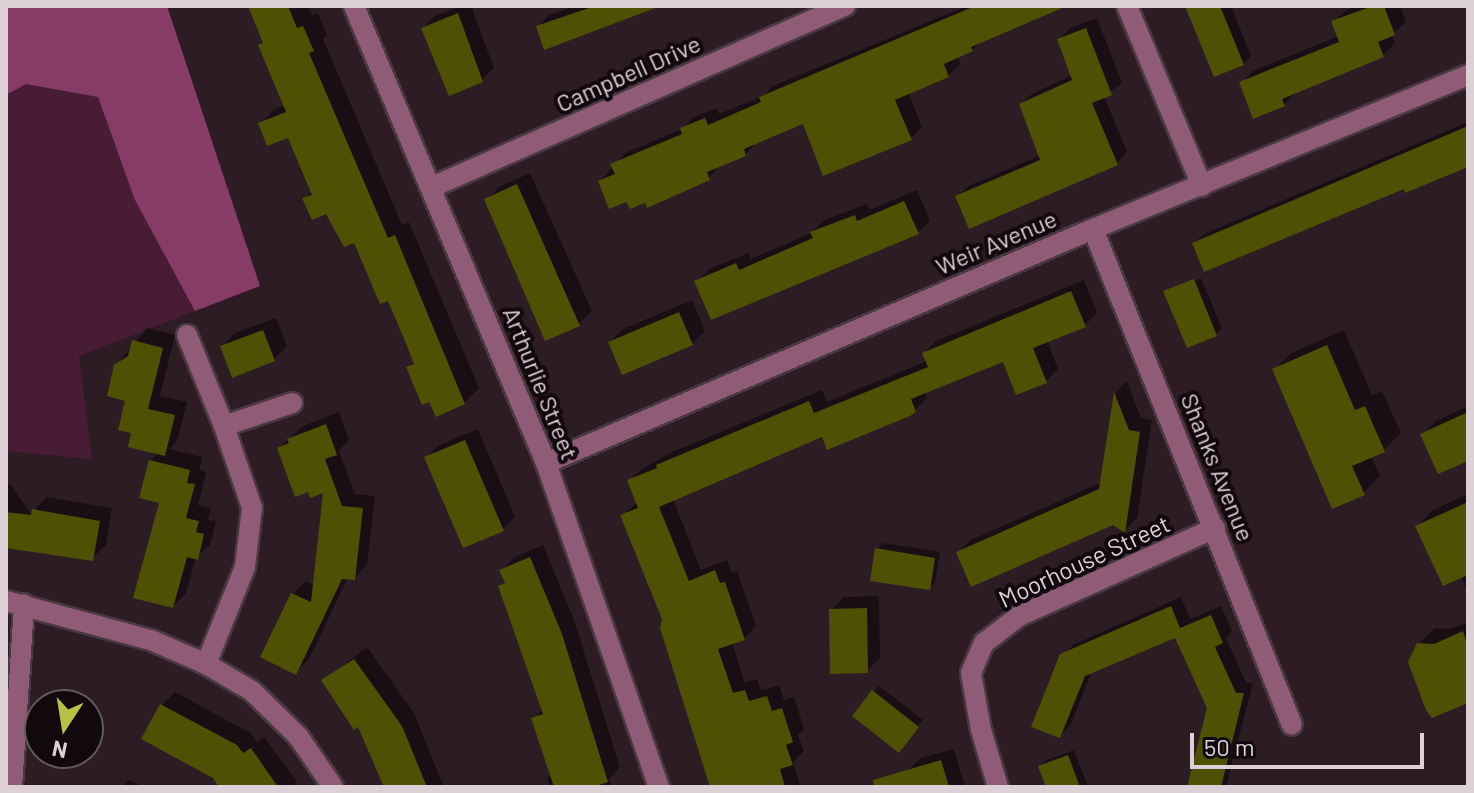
<!DOCTYPE html>
<style>
body{margin:0}
#map{position:relative;width:1474px;height:793px;overflow:hidden;background:#2e1c25;font-family:Barlow,sans-serif}
div>[style]{position:absolute}
.green>*{inset:0;background:#481c35}
.forest>*{inset:0;background:#863c66}
.shadow>*{inset:0;background:#0007}
.building>*{inset:0;background:#4e5104}
.roads{filter:drop-shadow(2px 0 #4a3941) drop-shadow(-2px 0 #4a3941) drop-shadow(0 2px #4a3941) drop-shadow(0 -2px #4a3941)}
.minor>*{height:20px;margin:-10px;padding:0 10px;transform-origin:10px;border-radius:10px;background:#8f5b76}
span{translate:-50% -50%;white-space:nowrap;text-align:center;line-height:1.15;-webkit-text-stroke:8px #11090d;paint-order:stroke}
.street-label{font-size:24px;color:#ddd0d6}
.frame{position:absolute;inset:0;border:8px solid #ddd0d6;pointer-events:none}
.north{position:absolute;left:24px;top:689px;width:80px;height:80px;box-sizing:border-box;background:#11090d;border:2px solid #63595d;border-radius:50%;rotate:192deg;font-size:22px;font-weight:700;line-height:32px;text-align:center;color:#ddd0d6}
.north::after{content:'';display:block;margin:auto;width:28px;height:36px;background:#bac046;clip-path:polygon(50% 0,100% 100%,50% 72%,0 100%)}
.scale{position:absolute;left:1190px;top:733px;width:234px;height:36px;box-sizing:border-box;border:4px solid #ddd0d6;border-top:0;padding-left:10px;font-size:24px;line-height:28px;white-space:nowrap;color:#ddd0d6;-webkit-text-stroke:6px #11090d;paint-order:stroke}
</style>
<div id="map">
<div class="green">
<div style="clip-path:polygon(6px 6px,167px 6px,260px 286px,79px 356px,92px 459px,6px 451px)"></div>
</div>
<div class="forest">
<div style="clip-path:polygon(6px 6px,167px 6px,260px 286px,195px 311px,135px 200px,98px 97px,26px 84px,6px 95px)"></div>
</div>
<div class="shadow">
<div style="clip-path:polygon(250px 6px,308px 6px,312px 15px,318px 13px,327px 35px,323px 39px,402px 225px,409px 222px,479px 388px,464px 403px,409px 368px,415px 361px,389px 298px,355px 240px,327px 212px,305px 199px,312px 191px,289px 135px,260px 124px,275px 109px,285px 105px,260px 45px,265px 41px)"></div>
<div style="clip-path:polygon(461px 6px,471px 6px,494px 68px,482px 80px,423px 28px,435px 16px)"></div>
<div style="clip-path:polygon(575px 6px,653px 6px,545px 48px,538px 26px,549px 15px)"></div>
<div style="clip-path:polygon(967px 6px,1055px 6px,982px 40px,972px 50px,957px 56px,960px 64px,948px 76px,908px 92px,922px 127px,911px 138px,804px 121px,757px 142px,745px 154px,720px 165px,709px 178px,646px 200px,628px 199px,600px 181px,625px 153px,682px 129px,694px 117px,717px 108px,719px 114px,763px 96px,773px 86px)"></div>
<div style="clip-path:polygon(1187px 6px,1231px 6px,1251px 56px,1243px 64px)"></div>
<div style="clip-path:polygon(1357px 6px,1400px 6px,1406px 22px,1392px 35px,1395px 43px,1383px 55px,1295px 93px,1284px 105px,1241px 83px,1253px 71px,1339px 36px,1334px 22px,1346px 10px)"></div>
<div style="clip-path:polygon(1097px 18px,1122px 83px,1104px 96px,1127px 152px,1117px 163px,957px 197px,968px 186px,1041px 155px,1021px 104px,1032px 94px,1072px 75px,1059px 39px,1070px 28px)"></div>
<div style="clip-path:polygon(1468px 122px,1468px 165px,1405px 186px,1194px 243px,1204px 234px)"></div>
<div style="clip-path:polygon(530px 173px,592px 311px,579px 324px,486px 200px,499px 187px)"></div>
<div style="clip-path:polygon(917px 190px,930px 220px,918px 233px,697px 282px,709px 269px,749px 253px,751px 259px,811px 233px,824px 220px,867px 204px,870px 210px)"></div>
<div style="clip-path:polygon(1201px 278px,1222px 328px,1216px 334px,1166px 292px)"></div>
<div style="clip-path:polygon(1084px 280px,1097px 313px,1085px 325px,1047px 340px,1058px 369px,1046px 381px,1004px 360px,925px 392px,927px 398px,915px 410px,823px 434px,673px 499px,701px 570px,727px 560px,732px 573px,737px 571px,756px 626px,744px 639px,732px 642px,745px 683px,757px 679px,761px 691px,779px 685px,784px 700px,794px 697px,804px 729px,798px 735px,804px 751px,793px 762px,801px 787px,713px 787px,664px 619px,622px 516px,638px 502px,629px 481px,642px 469px,670px 453px,822px 390px,827px 402px,927px 361px,924px 353px,936px 341px)"></div>
<div style="clip-path:polygon(692px 300px,705px 331px,692px 344px,610px 342px,623px 329px)"></div>
<div style="clip-path:polygon(276px 318px,287px 346px,274px 360px,222px 346px,235px 333px)"></div>
<div style="clip-path:polygon(147px 328px,175px 335px,160px 396px,187px 402px,177px 441px,169px 449px,202px 457px,199px 470px,206px 472px,198px 505px,211px 508px,208px 520px,216px 521px,210px 545px,196px 557px,186px 593px,173px 606px,161px 502px,150px 461px,159px 452px,133px 432px,116px 366px)"></div>
<div style="clip-path:polygon(1344px 330px,1372px 395px,1382px 391px,1401px 433px,1384px 450px,1371px 456px,1380px 476px,1363px 493px,1274px 370px,1291px 353px)"></div>
<div style="clip-path:polygon(1127px 381px,1141px 418px,1152px 420px,1137px 518px,1125px 530px,1113px 523px,958px 552px,971px 540px,1102px 482px,1116px 392px)"></div>
<div style="clip-path:polygon(1468px 406px,1468px 458px,1423px 434px,1436px 421px)"></div>
<div style="clip-path:polygon(339px 412px,349px 440px,339px 451px,355px 494px,375px 496px,367px 565px,354px 578px,348px 577px,309px 659px,296px 672px,293px 594px,306px 581px,315px 585px,325px 490px,279px 448px,303px 426px)"></div>
<div style="clip-path:polygon(478px 429px,515px 517px,502px 530px,426px 458px,439px 445px)"></div>
<div style="clip-path:polygon(6px 484px,11px 485px,33px 517px,34px 510px,47px 497px,112px 508px,106px 545px,92px 558px,6px 548px)"></div>
<div style="clip-path:polygon(1468px 494px,1468px 593px,1461px 576px,1417px 526px,1433px 510px)"></div>
<div style="clip-path:polygon(883px 543px,940px 552px,935px 582px,929px 588px,877px 549px)"></div>
<div style="clip-path:polygon(543px 545px,574px 620px,620px 767px,609px 779px,612px 787px,550px 787px,547px 778px,552px 774px,534px 718px,543px 709px,500px 586px,506px 581px,502px 570px,515px 557px)"></div>
<div style="clip-path:polygon(879px 596px,880px 658px,867px 671px,831px 610px,844px 597px)"></div>
<div style="clip-path:polygon(1181px 597px,1190px 619px,1221px 606px,1232px 631px,1226px 638px,1246px 683px,1253px 683px,1226px 787px,1189px 787px,1209px 708px,1176px 636px,1092px 671px,1070px 726px,1060px 736px,1062px 656px,1073px 645px)"></div>
<div style="clip-path:polygon(1468px 622px,1468px 701px,1418px 644px,1435px 628px,1451px 629px)"></div>
<div style="clip-path:polygon(367px 647px,414px 713px,444px 787px,386px 787px,359px 724px,324px 680px)"></div>
<div style="clip-path:polygon(879px 686px,923px 720px,904px 744px,873px 692px)"></div>
<div style="clip-path:polygon(175px 692px,250px 733px,257px 742px,264px 737px,297px 782px,292px 787px,221px 787px,162px 705px)"></div>
<div style="clip-path:polygon(954px 749px,965px 787px,911px 787px,907px 771px,920px 758px)"></div>
<div style="clip-path:polygon(1074px 750px,1088px 787px,1048px 787px,1040px 767px,1046px 760px)"></div>
<div style="clip-path:polygon(128px 780px,140px 785px,139px 787px,121px 787px)"></div>
</div>
<div class="building">
<div style="clip-path:polygon(248px 6px,288px 6px,297px 28px,303px 26px,314px 51px,309px 53px,388px 238px,395px 235px,465px 404px,436px 417px,429px 402px,422px 405px,406px 367px,414px 364px,408px 348px,388px 301px,380px 304px,354px 243px,344px 247px,326px 214px,312px 220px,302px 198px,312px 195px,288px 138px,267px 146px,258px 123px,286px 112px,258px 45px,263px 43px)"></div>
<div style="clip-path:polygon(595px 6px,658px 7px,544px 50px,536px 26px)"></div>
<div style="clip-path:polygon(975px 6px,1067px 6px,971px 47px,973px 51px,944px 64px,949px 77px,895px 100px,912px 140px,823px 176px,803px 124px,744px 149px,746px 156px,707px 172px,710px 180px,647px 208px,645px 203px,630px 209px,626px 202px,609px 209px,598px 181px,615px 174px,610px 164px,682px 134px,680px 128px,705px 118px,708px 125px,761px 102px,759px 97px)"></div>
<div style="clip-path:polygon(1185px 6px,1220px 6px,1244px 65px,1214px 77px)"></div>
<div style="clip-path:polygon(1373px 6px,1384px 6px,1395px 35px,1378px 42px,1384px 57px,1282px 99px,1285px 106px,1253px 119px,1239px 82px,1339px 42px,1331px 21px)"></div>
<div style="clip-path:polygon(458px 13px,483px 82px,449px 96px,421px 28px)"></div>
<div style="clip-path:polygon(1086px 28px,1112px 95px,1092px 103px,1118px 165px,969px 229px,955px 196px,1040px 160px,1019px 104px,1072px 80px,1057px 39px)"></div>
<div style="clip-path:polygon(1468px 126px,1468px 167px,1405px 193px,1404px 189px,1204px 272px,1192px 243px)"></div>
<div style="clip-path:polygon(517px 184px,580px 326px,545px 341px,484px 199px)"></div>
<div style="clip-path:polygon(904px 201px,919px 234px,711px 320px,694px 281px,736px 263px,739px 270px,813px 238px,810px 232px,855px 215px,857px 221px)"></div>
<div style="clip-path:polygon(1194px 279px,1217px 336px,1187px 348px,1163px 291px)"></div>
<div style="clip-path:polygon(1071px 291px,1086px 327px,1033px 348px,1047px 383px,1016px 395px,1003px 362px,911px 399px,916px 412px,910px 416px,827px 450px,822px 437px,659px 507px,689px 581px,715px 570px,720px 583px,725px 582px,745px 640px,718px 649px,733px 693px,745px 690px,749px 701px,767px 696px,772px 711px,782px 708px,793px 742px,786px 745px,793px 765px,780px 769px,785px 787px,710px 787px,660px 628px,662px 619px,620px 515px,638px 508px,627px 480px,657px 468px,656px 465px,809px 401px,814px 413px,928px 367px,922px 353px)"></div>
<div style="clip-path:polygon(679px 312px,693px 345px,622px 375px,608px 342px)"></div>
<div style="clip-path:polygon(263px 330px,275px 361px,232px 378px,220px 346px)"></div>
<div style="clip-path:polygon(132px 340px,163px 348px,148px 409px,175px 415px,165px 456px,128px 447px,131px 433px,118px 430px,125px 401px,107px 396px,114px 365px,128px 356px)"></div>
<div style="clip-path:polygon(1327px 345px,1355px 410px,1365px 406px,1385px 452px,1352px 466px,1365px 495px,1332px 509px,1272px 369px)"></div>
<div style="clip-path:polygon(1114px 392px,1129px 430px,1140px 432px,1125px 533px,1113px 525px,971px 587px,956px 552px,1099px 489px)"></div>
<div style="clip-path:polygon(1468px 412px,1468px 461px,1438px 474px,1420px 434px)"></div>
<div style="clip-path:polygon(326px 424px,337px 455px,325px 459px,342px 506px,363px 508px,355px 580px,342px 579px,296px 675px,260px 657px,291px 593px,311px 602px,323px 493px,310px 498px,308px 492px,295px 497px,277px 448px,289px 443px,287px 439px)"></div>
<div style="clip-path:polygon(465px 440px,504px 531px,463px 548px,424px 457px)"></div>
<div style="clip-path:polygon(149px 460px,190px 470px,187px 483px,195px 484px,186px 518px,199px 521px,196px 532px,204px 534px,198px 560px,187px 557px,173px 608px,133px 598px,159px 503px,139px 498px)"></div>
<div style="clip-path:polygon(1468px 502px,1468px 575px,1443px 586px,1415px 526px)"></div>
<div style="clip-path:polygon(32px 509px,100px 521px,93px 561px,6px 548px,6px 512px,31px 515px)"></div>
<div style="clip-path:polygon(875px 548px,935px 558px,930px 590px,870px 581px)"></div>
<div style="clip-path:polygon(530px 557px,562px 634px,608px 782px,593px 787px,554px 787px,531px 718px,543px 714px,498px 586px,505px 583px,499px 570px)"></div>
<div style="clip-path:polygon(1171px 606px,1180px 628px,1211px 615px,1223px 643px,1215px 647px,1236px 693px,1244px 693px,1221px 787px,1187px 787px,1207px 708px,1175px 638px,1085px 676px,1060px 738px,1031px 727px,1060px 654px)"></div>
<div style="clip-path:polygon(867px 608px,868px 673px,830px 674px,829px 609px)"></div>
<div style="clip-path:polygon(1463px 631px,1468px 647px,1468px 703px,1432px 718px,1426px 710px,1408px 662px,1417px 643px,1434px 644px)"></div>
<div style="clip-path:polygon(354px 659px,402px 726px,427px 787px,384px 787px,358px 727px,354px 730px,321px 680px)"></div>
<div style="clip-path:polygon(872px 690px,919px 727px,899px 753px,852px 716px)"></div>
<div style="clip-path:polygon(160px 704px,237px 745px,243px 753px,251px 748px,278px 787px,219px 787px,213px 778px,141px 739px)"></div>
<div style="clip-path:polygon(1068px 755px,1080px 787px,1046px 787px,1038px 766px)"></div>
<div style="clip-path:polygon(941px 760px,949px 787px,874px 787px,873px 780px)"></div>
</div>
<div class="roads">
<div class="minor">
<div style="left:354px;top:6px;width:496px;rotate:67.2deg"></div>
<div style="left:546px;top:463px;width:343px;rotate:70.8deg"></div>
<div style="left:1127px;top:6px;width:195px;rotate:67.4deg"></div>
<div style="left:432px;top:187px;width:451px;rotate:-23.7deg"></div>
<div style="left:1093px;top:229px;width:534px;rotate:68.14deg"></div>
<div style="left:187px;top:335px;width:98px;rotate:67.9deg"></div>
<div style="left:224px;top:426px;width:87px;rotate:71.1deg"></div>
<div style="left:252px;top:508px;width:59px;rotate:96.8deg"></div>
<div style="left:245px;top:567px;width:105px;rotate:111.9deg"></div>
<div style="left:224px;top:426px;width:72px;rotate:-18.7deg"></div>
<div style="left:546px;top:463px;width:595px;rotate:-23.16deg"></div>
<div style="left:1093px;top:229px;width:405px;rotate:-22.3deg"></div>
<div style="left:6px;top:601px;width:150px;rotate:15.1deg"></div>
<div style="left:151px;top:640px;width:60px;rotate:23.6deg"></div>
<div style="left:206px;top:664px;width:53px;rotate:30.4deg"></div>
<div style="left:252px;top:691px;width:64px;rotate:44.4deg"></div>
<div style="left:298px;top:736px;width:62px;rotate:55.5deg"></div>
<div style="left:12px;top:787px;width:183px;rotate:-86.2deg"></div>
<div style="left:998px;top:787px;width:59px;rotate:-106.6deg"></div>
<div style="left:981px;top:730px;width:58px;rotate:-100deg"></div>
<div style="left:971px;top:673px;width:33px;rotate:-67deg"></div>
<div style="left:984px;top:643px;width:44px;rotate:-37.6deg"></div>
<div style="left:1019px;top:616px;width:215px;rotate:-24.2deg"></div>
</div>
</div>
<div class="street-label">
<span style="left:628px;top:73px;rotate:-24deg">Campbell Drive</span>
<span style="left:996px;top:242px;rotate:-23deg">Weir Avenue</span>
<span style="left:541px;top:383px;rotate:68deg">Arthurlie Street</span>
<span style="left:1218px;top:467px;rotate:68deg">Shanks Avenue</span>
<span style="left:1084px;top:561px;rotate:-25deg">Moorhouse Street</span>
</div>
<div class="frame"></div>
<div class="north">N</div>
<div class="scale">50 m</div>
</div>
